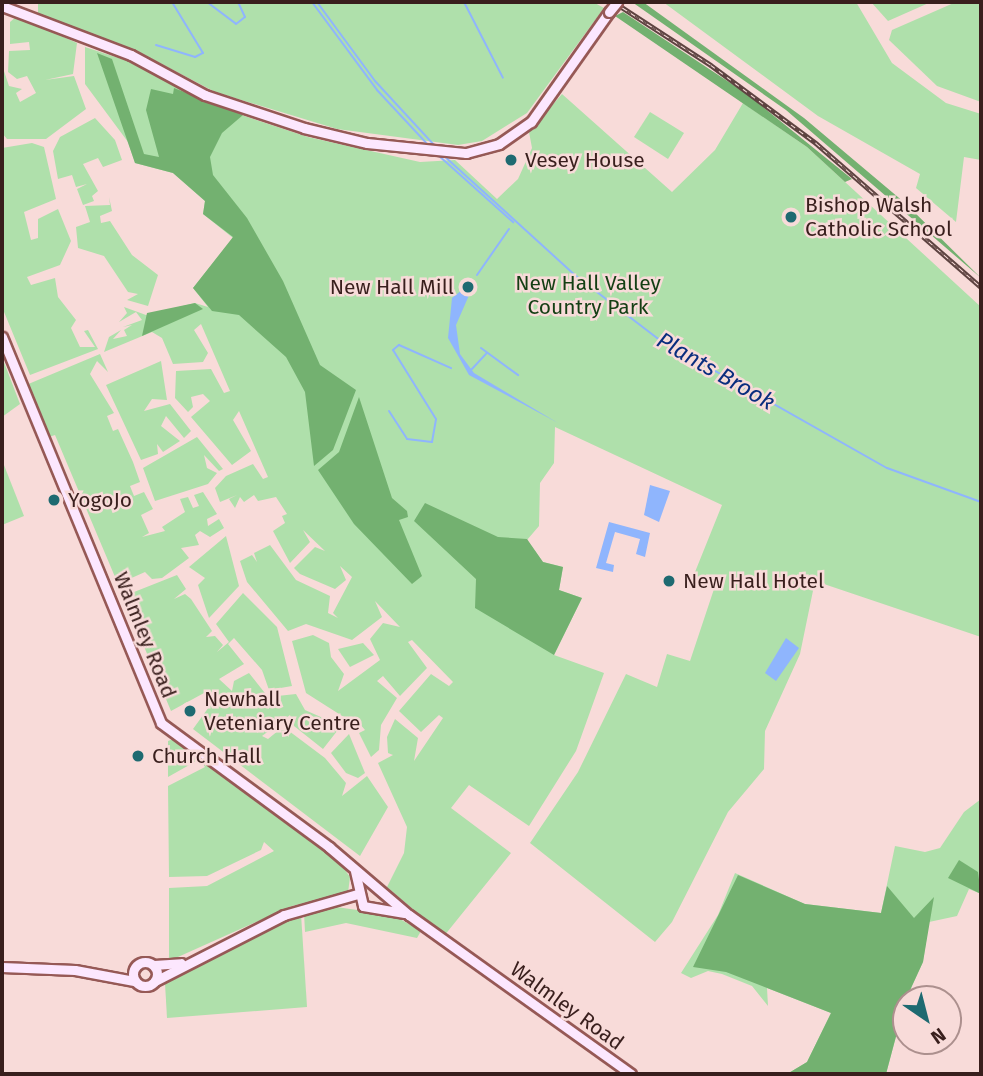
<!DOCTYPE html>
<style>
body{margin:0}
#map{position:relative;width:983px;height:1076px;overflow:hidden;background:#f8dbd9;font-family:"Fira Sans",sans-serif}
div>[style]{position:absolute}
.green>*{inset:0;background:#afe0ab}
.forest>*{inset:0;background:#73b170}
.water>*{inset:0;background:#8fb5fd}
.stream>*{height:2px;margin:-1px;padding:0 1px;transform-origin:1px;border-radius:1px;background:#8fb5fd}
.roads{filter:drop-shadow(2px 0 #965956) drop-shadow(-2px 0 #965956) drop-shadow(0 2px #965956) drop-shadow(0 -2px #965956)}
.secondary>*{height:9px;margin:-4.5px;padding:0 4.5px;transform-origin:4.5px;border-radius:4.5px;background:#fce7fe}
.secondary>.ring{margin:-4.5px;padding:0;box-sizing:content-box;background:none;border:9px solid #fce7fe;border-radius:50%}
.rail>*{height:4.5px;margin-top:-2.25px;transform-origin:0;background:repeating-linear-gradient(90deg,#f8dbd9 0 5px,#5e4341 0 10px);box-sizing:border-box;border-block:2px solid #5e4341}
.bridges{filter:drop-shadow(2px 0 #965956) drop-shadow(-2px 0 #965956) drop-shadow(0 2px #965956) drop-shadow(0 -2px #965956)}
.secondary-bridge>*{height:9px;margin:-4.5px;padding:0 4.5px;transform-origin:4.5px;border-radius:4.5px;background:#fce7fe}
.dots>*{width:19px;height:19px;translate:-50% -50%;box-sizing:border-box;border:4px solid #f8dbd9;border-radius:50%}
span{translate:-50% -50%;white-space:nowrap;text-align:center;line-height:1.15;-webkit-text-stroke:5px #f8dbd9;paint-order:stroke}
.poi-label{font-size:21px;color:#391f1d}
.left{translate:0 -50%;text-align:left}
.right{translate:-100% -50%;text-align:right}
.park-label{font-size:21px;color:#143f14}
.street-label{font-size:21px;color:#391f1d}
.water-label{font-size:23px;color:#092d7e;font-style:italic}
.frame{position:absolute;inset:0;border:4px solid #391f1d;pointer-events:none}
.north{position:absolute;left:892px;top:985px;width:70px;height:70px;box-sizing:border-box;background:#f8dbd9;border:2px solid #ac908e;border-radius:50%;rotate:145deg;font-size:19px;font-weight:700;line-height:28px;text-align:center;color:#391f1d}
.north::after{content:'';display:block;margin:auto;width:24px;height:32px;background:#1e6a71;clip-path:polygon(50% 0,100% 100%,50% 72%,0 100%)}
</style>
<div id="map">
<div class="green">
<div style="clip-path:polygon(38px 2px,593px 2px,604px 8px,527px 113px,482px 141px,458px 145px,337px 129px,215px 92px,137px 51px,38px 14px)"></div>
<div style="clip-path:polygon(663px 2px,856px 2px,892px 63px,946px 103px,981px 114px,981px 160px,964px 157px,956px 222px,916px 188px,920px 174px,818px 116px)"></div>
<div style="clip-path:polygon(871px 2px,931px 2px,888px 21px)"></div>
<div style="clip-path:polygon(956px 2px,981px 2px,981px 102px,937px 86px,889px 40px,892px 30px)"></div>
<div style="clip-path:polygon(17px 16px,77px 43px,73px 74px,45px 80px,74px 76px,86px 109px,46px 139px,7px 139px,2px 133px,2px 65px,9px 86px,22px 89px,16px 93px,20px 102px,36px 93px,27px 76px,17px 79px,8px 72px,9px 51px,30px 50px,29px 42px,10px 44px,10px 22px)"></div>
<div style="clip-path:polygon(85px 47px,140px 65px,214px 106px,308px 137px,420px 162px,455px 160px,497px 199px,518px 179px,532px 148px,529px 132px,562px 94px,672px 192px,715px 150px,743px 103px,807px 147px,981px 307px,981px 637px,815px 581px,800px 654px,765px 731px,764px 769px,728px 812px,672px 922px,655px 942px,530px 843px,578px 772px,626px 674px,657px 687px,667px 654px,690px 661px,715px 586px,693px 577px,722px 505px,555px 427px,554px 463px,540px 483px,539px 526px,527px 540px,543px 562px,563px 567px,559px 590px,582px 598px,554px 655px,604px 673px,576px 751px,529px 826px,469px 785px,451px 808px,511px 853px,444px 936px,387px 887px,404px 853px,407px 827px,378px 763px,393px 755px,388px 753px,387px 737px,395px 719px,418px 738px,414px 761px,443px 718px,439px 715px,421px 732px,399px 711px,431px 674px,449px 686px,453px 682px,412px 640px,408px 642px,427px 668px,400px 696px,383px 676px,377px 681px,397px 698px,381px 725px,379px 750px,371px 757px,359px 733px,365px 730px,354px 717px,350px 721px,306px 693px,292px 641px,313px 635px,329px 643px,331px 657px,344px 674px,338px 691px,380px 660px,370px 639px,383px 623px,400px 627px,375px 601px,382px 617px,352px 640px,306px 624px,288px 631px,247px 582px,240px 561px,252px 555px,257px 562px,254px 553px,270px 545px,296px 580px,330px 596px,328px 613px,338px 618px,333px 613px,352px 577px,340px 566px,346px 580px,335px 589px,300px 574px,294px 568px,315px 547px,325px 551px,303px 530px,310px 542px,290px 563px,273px 531px,285px 523px,282px 516px,287px 514px,276px 497px,258px 501px,254px 495px,244px 502px,240px 497px,235px 508px,229px 499px,237px 495px,220px 502px,215px 488px,226px 476px,253px 464px,263px 479px,268px 477px,239px 411px,233px 420px,251px 451px,232px 465px,191px 417px,210px 401px,203px 394px,191px 397px,193px 407px,188px 412px,175px 398px,176px 371px,211px 369px,224px 393px,230px 391px,201px 324px,194px 330px,208px 353px,203px 362px,173px 364px,162px 338px,152px 332px,104px 352px,109px 337px,121px 330px,113px 339px,127px 336px,124px 330px,132px 325px,123px 327px,142px 320px,136px 312px,119px 322px,127px 313px,124px 307px,146px 315px,195px 303px,208px 307px,193px 288px,233px 238px,203px 214px,205px 201px,173px 173px,135px 163px,128px 142px,85px 84px)"></div>
<div style="clip-path:polygon(650px 112px,684px 133px,668px 159px,634px 137px)"></div>
<div style="clip-path:polygon(95px 118px,115px 140px,122px 160px,103px 167px,98px 158px,83px 164px,98px 191px,92px 196px,94px 201px,83px 205px,77px 189px,87px 184px,76px 187px,72px 175px,58px 179px,53px 151px,60px 137px)"></div>
<div style="clip-path:polygon(32px 143px,44px 147px,56px 199px,24px 212px,31px 240px,38px 238px,38px 219px,58px 209px,71px 241px,60px 265px,27px 277px,31px 285px,55px 278px,58px 297px,76px 320px,71px 328px,80px 347px,95px 347px,84px 331px,88px 330px,98px 349px,30px 375px,2px 307px,2px 148px)"></div>
<div style="clip-path:polygon(109px 197px,112px 211px,100px 216px,101px 223px,110px 221px,132px 255px,158px 275px,148px 306px,127px 300px,138px 294px,128px 292px,104px 256px,78px 248px,76px 227px,90px 222px,85px 206px,110px 205px)"></div>
<div style="clip-path:polygon(100px 354px,108px 372px,97px 361px,90px 374px,114px 413px,107px 416px,113px 431px,118px 429px,133px 462px,140px 482px,130px 486px,134px 496px,144px 492px,153px 509px,141px 515px,149px 533px,142px 537px,165px 531px,162px 527px,185px 512px,180px 499px,188px 497px,193px 508px,199px 506px,194px 495px,203px 492px,217px 514px,207px 519px,208px 526px,219px 519px,224px 528px,210px 537px,200px 531px,195px 535px,199px 545px,181px 548px,189px 558px,162px 578px,152px 579px,145px 572px,118px 584px,55px 435px,49px 437px,26px 385px)"></div>
<div style="clip-path:polygon(2px 357px,20px 404px,2px 417px)"></div>
<div style="clip-path:polygon(161px 361px,167px 400px,152px 399px,144px 411px,170px 404px,191px 431px,184px 438px,166px 416px,161px 426px,180px 441px,163px 452px,157px 444px,158px 454px,141px 460px,106px 385px)"></div>
<div style="clip-path:polygon(197px 437px,223px 469px,219px 471px,204px 455px,207px 468px,217px 473px,208px 484px,155px 501px,143px 468px)"></div>
<div style="clip-path:polygon(2px 460px,24px 516px,2px 525px)"></div>
<div style="clip-path:polygon(226px 536px,239px 586px,209px 618px,198px 585px,205px 578px,189px 567px)"></div>
<div style="clip-path:polygon(177px 575px,186px 589px,174px 599px,185px 594px,191px 599px,212px 631px,206px 637px,215px 636px,223px 645px,217px 652px,229px 642px,216px 624px,243px 593px,277px 627px,292px 686px,269px 690px,262px 670px,234px 638px,228px 644px,244px 664px,219px 679px,232px 691px,234px 681px,249px 673px,268px 697px,296px 694px,305px 710px,341px 726px,323px 749px,294px 726px,290px 715px,262px 736px,268px 739px,279px 730px,289px 731px,325px 758px,346px 783px,342px 796px,367px 776px,388px 807px,360px 856px,193px 729px,214px 700px,204px 693px,171px 711px,125px 601px,129px 594px)"></div>
<div style="clip-path:polygon(363px 643px,374px 655px,350px 667px,338px 649px)"></div>
<div style="clip-path:polygon(349px 734px,365px 773px,358px 778px,346px 773px,331px 753px)"></div>
<div style="clip-path:polygon(176px 738px,338px 860px,350px 877px,348px 893px,292px 906px,169px 961px,169px 888px,207px 886px,274px 851px,264px 842px,261px 850px,207px 876px,169px 877px,168px 786px,205px 767px,200px 759px,168px 777px,168px 741px)"></div>
<div style="clip-path:polygon(981px 799px,981px 894px,969px 889px,957px 916px,929px 922px,923px 962px,906px 999px,886px 1074px,787px 1074px,807px 1062px,831px 1013px,767px 988px,768px 1006px,752px 986px,722px 974px,708px 971px,691px 978px,681px 973px,718px 915px,735px 873px,805px 904px,881px 913px,895px 846px,925px 852px,940px 848px,964px 812px)"></div>
<div style="clip-path:polygon(336px 907px,393px 915px,421px 931px,417px 938px,346px 923px,305px 932px,304px 913px)"></div>
<div style="clip-path:polygon(301px 914px,307px 1007px,167px 1018px,165px 983px)"></div>
</div>
<div class="forest">
<div style="clip-path:polygon(632px 2px,643px 2px,804px 118px,905px 203px,981px 278px,786px 110px)"></div>
<div style="clip-path:polygon(623px 12px,747px 94px,852px 179px,845px 182px,807px 147px,615px 16px)"></div>
<div style="clip-path:polygon(97px 53px,112px 59px,144px 154px,159px 157px,146px 110px,151px 89px,173px 94px,174px 88px,243px 115px,222px 133px,210px 157px,213px 175px,247px 218px,283px 281px,320px 365px,356px 390px,333px 450px,314px 466px,305px 392px,286px 357px,239px 315px,212px 311px,193px 288px,233px 237px,203px 214px,205px 201px,173px 173px,135px 163px)"></div>
<div style="clip-path:polygon(195px 303px,203px 309px,142px 336px,147px 313px)"></div>
<div style="clip-path:polygon(359px 397px,392px 498px,407px 511px,408px 517px,399px 520px,422px 576px,412px 584px,354px 524px,318px 470px,339px 452px)"></div>
<div style="clip-path:polygon(425px 503px,498px 537px,527px 539px,543px 562px,563px 567px,559px 590px,582px 598px,554px 655px,475px 608px,476px 579px,414px 521px)"></div>
<div style="clip-path:polygon(959px 860px,978px 872px,981px 894px,948px 878px)"></div>
<div style="clip-path:polygon(738px 875px,805px 904px,881px 913px,887px 886px,914px 918px,934px 897px,923px 962px,906px 999px,886px 1074px,787px 1074px,807px 1062px,831px 1013px,726px 972px,693px 967px)"></div>
</div>
<div class="water">
<div style="clip-path:polygon(462px 290px,470px 293px,456px 325px,460px 354px,474px 373px,558px 423px,469px 375px,448px 338px,452px 298px)"></div>
<div style="clip-path:polygon(650px 485px,670px 491px,659px 522px,644px 515px)"></div>
<div style="clip-path:polygon(609px 522px,650px 533px,645px 557px,636px 554px,640px 539px,615px 532px,606px 563px,614px 565px,613px 572px,596px 568px)"></div>
<div style="clip-path:polygon(786px 638px,799px 648px,776px 681px,765px 673px)"></div>
</div>
<div class="stream">
<div style="left:207px;top:2px;width:36px;rotate:37deg"></div>
<div style="left:236px;top:24px;width:11px;rotate:-38deg"></div>
<div style="left:245px;top:17px;width:17px;rotate:-115deg"></div>
<div style="left:312px;top:2px;width:109px;rotate:53.5deg"></div>
<div style="left:377px;top:90px;width:76px;rotate:47.1deg"></div>
<div style="left:317px;top:2px;width:98px;rotate:53.7deg"></div>
<div style="left:375px;top:81px;width:88px;rotate:47.3deg"></div>
<div style="left:464px;top:2px;width:85px;rotate:62.8deg"></div>
<div style="left:156px;top:45px;width:41px;rotate:17.1deg"></div>
<div style="left:195px;top:57px;width:9px;rotate:-27deg"></div>
<div style="left:203px;top:53px;width:60px;rotate:-121.3deg"></div>
<div style="left:438px;top:155px;width:101px;rotate:41.8deg"></div>
<div style="left:443px;top:155px;width:180px;rotate:42.3deg"></div>
<div style="left:576px;top:276px;width:102px;rotate:37.4deg"></div>
<div style="left:657px;top:338px;width:264px;rotate:29.5deg"></div>
<div style="left:887px;top:468px;width:100px;rotate:19.9deg"></div>
<div style="left:477px;top:275px;width:56px;rotate:-55.2deg"></div>
<div style="left:481px;top:348px;width:46px;rotate:36.1deg"></div>
<div style="left:471px;top:370px;width:23px;rotate:-47deg"></div>
<div style="left:389px;top:411px;width:33px;rotate:57deg"></div>
<div style="left:407px;top:439px;width:25px;rotate:7deg"></div>
<div style="left:432px;top:442px;width:23px;rotate:-80deg"></div>
<div style="left:436px;top:419px;width:81px;rotate:-121.9deg"></div>
<div style="left:393px;top:350px;width:8px;rotate:-40deg"></div>
<div style="left:399px;top:345px;width:57px;rotate:23.9deg"></div>
</div>
<div class="roads">
<div class="secondary">
<div style="left:2px;top:6px;width:138px;rotate:20.8deg"></div>
<div style="left:131px;top:55px;width:84px;rotate:28.4deg"></div>
<div style="left:205px;top:95px;width:104px;rotate:18.4deg"></div>
<div style="left:304px;top:128px;width:65px;rotate:13.4deg"></div>
<div style="left:367px;top:143px;width:100px;rotate:5.8deg"></div>
<div style="left:466px;top:153px;width:34px;rotate:-15deg"></div>
<div style="left:499px;top:144px;width:39px;rotate:-35deg"></div>
<div style="left:531px;top:122px;width:135px;rotate:-54.7deg"></div>
<div style="left:2px;top:337px;width:417px;rotate:67.6deg"></div>
<div style="left:161px;top:723px;width:209px;rotate:36.4deg"></div>
<div style="left:329px;top:847px;width:105px;rotate:40.4deg"></div>
<div style="left:409px;top:915px;width:273px;rotate:35.6deg"></div>
<div style="left:355px;top:871px;width:36px;rotate:77deg"></div>
<div style="left:363px;top:906px;width:42px;rotate:9.7deg"></div>
<div class="ring" style="left:133px;top:962px;width:15px;height:15px"></div>
<div style="left:154px;top:965px;width:27px;rotate:-4deg"></div>
<div style="left:2px;top:967px;width:73px;rotate:2.4deg"></div>
<div style="left:75px;top:970px;width:60px;rotate:10.6deg"></div>
<div style="left:155px;top:981px;width:145px;rotate:-27.1deg"></div>
<div style="left:284px;top:915px;width:76px;rotate:-16deg"></div>
</div>
</div>
<div class="rail">
<div style="left:614px;top:2px;width:116px;rotate:33deg"></div>
<div style="left:711px;top:65px;width:131px;rotate:36.6deg"></div>
<div style="left:816px;top:143px;width:219px;rotate:41.1deg"></div>
</div>
<div class="bridges">
<div class="secondary-bridge">
<div style="left:609px;top:12px;width:13px;rotate:-51deg"></div>
</div>
</div>
<div class="dots">
<div style="left:511px;top:160px;background:#1e6a71"></div>
<div style="left:791px;top:217px;background:#1e6a71"></div>
<div style="left:468px;top:287px;background:#1e6a71"></div>
<div style="left:54px;top:500px;background:#1e6a71"></div>
<div style="left:669px;top:581px;background:#1e6a71"></div>
<div style="left:190px;top:711px;background:#1e6a71"></div>
<div style="left:138px;top:756px;background:#1e6a71"></div>
</div>
<div class="poi-label">
<span class="left" style="left:525px;top:160px">Vesey House</span>
<span class="left" style="left:805px;top:217px">Bishop Walsh<br>Catholic School</span>
<span class="right" style="left:454px;top:287px">New Hall Mill</span>
<span class="left" style="left:68px;top:500px">YogoJo</span>
<span class="left" style="left:683px;top:581px">New Hall Hotel</span>
<span class="left" style="left:204px;top:711px">Newhall<br>Veteniary Centre</span>
<span class="left" style="left:152px;top:756px">Church Hall</span>
</div>
<div class="park-label">
<span style="left:588px;top:295px">New Hall Valley<br>Country Park</span>
</div>
<div class="street-label">
<span style="left:145px;top:635px;rotate:68deg">Walmley Road</span>
<span style="left:567px;top:1006px;rotate:36deg">Walmley Road</span>
</div>
<div class="water-label">
<span style="left:716px;top:371px;rotate:30deg">Plants Brook</span>
</div>
<div class="frame"></div>
<div class="north">N</div>
</div>
